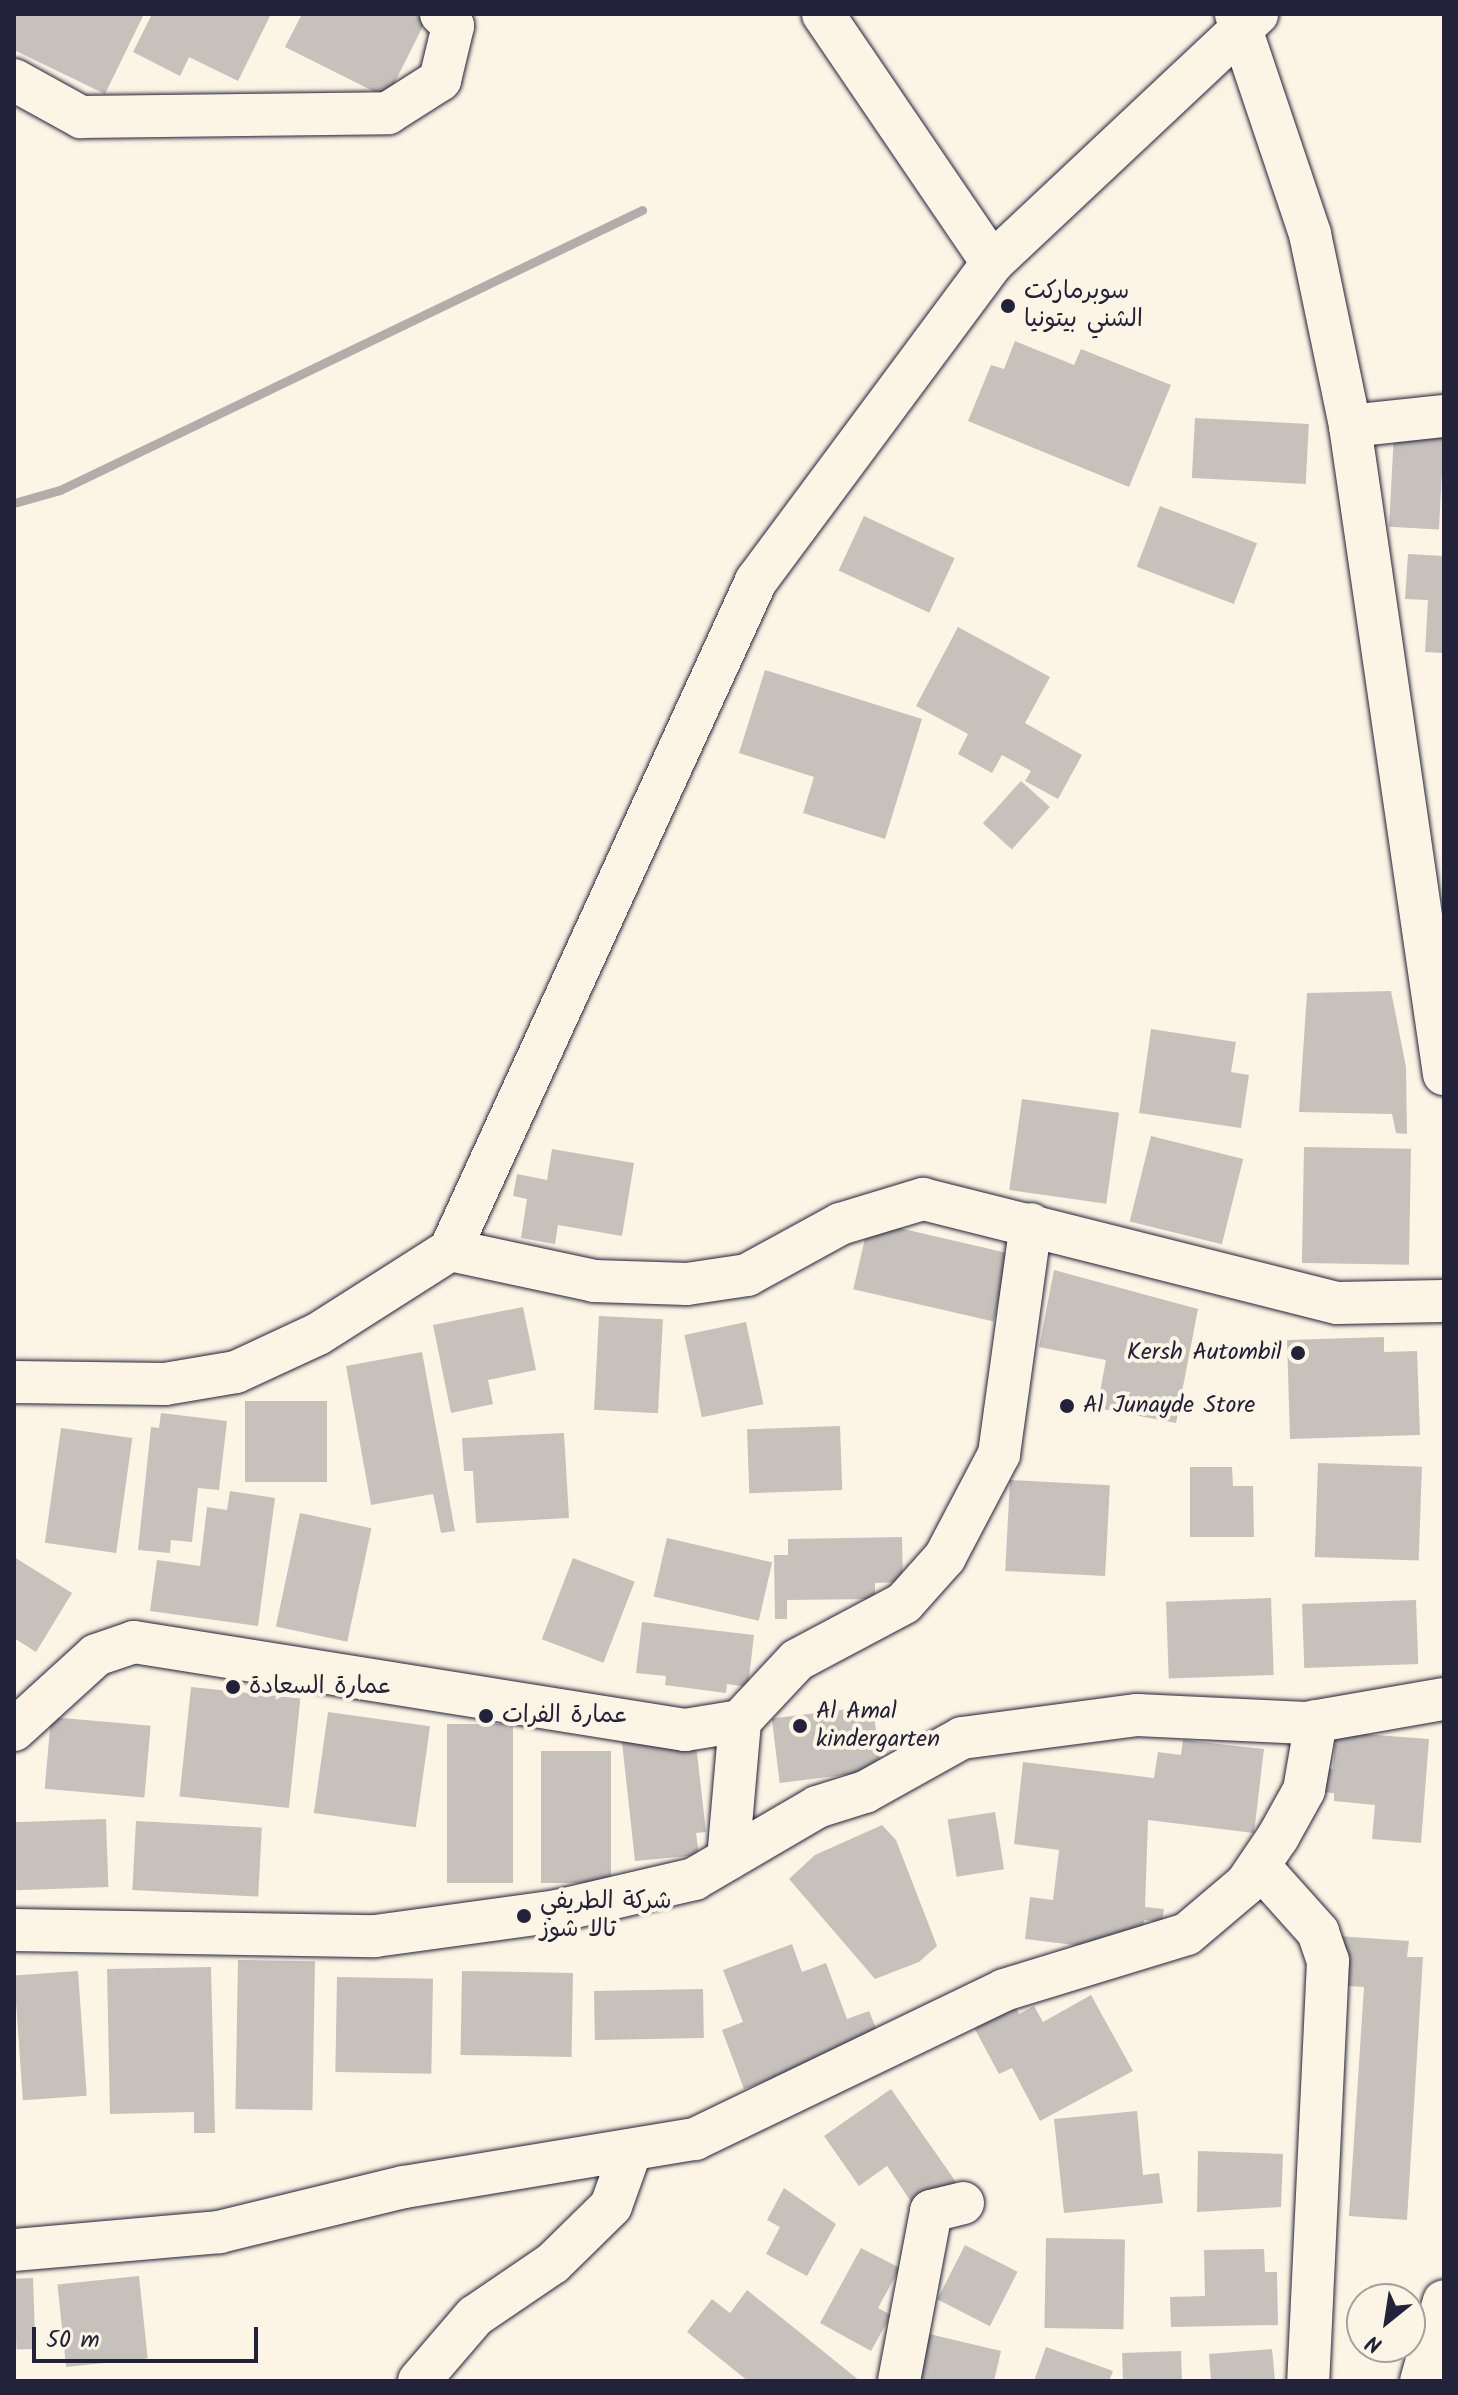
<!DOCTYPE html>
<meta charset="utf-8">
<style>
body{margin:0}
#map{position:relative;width:1458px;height:2395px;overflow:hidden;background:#fcf5e5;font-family:Kalam,"Playpen Sans Arabic",sans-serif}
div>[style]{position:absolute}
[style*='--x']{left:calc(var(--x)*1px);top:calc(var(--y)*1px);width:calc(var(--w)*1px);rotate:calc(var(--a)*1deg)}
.stream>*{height:9px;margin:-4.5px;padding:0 4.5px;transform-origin:4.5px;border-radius:4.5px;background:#b2adab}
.building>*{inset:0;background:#c6c1bb;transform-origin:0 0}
.roads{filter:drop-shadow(0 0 2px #22223b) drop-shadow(0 0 2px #22223b)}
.minor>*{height:42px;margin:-21px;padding:0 21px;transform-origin:21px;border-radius:21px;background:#fcf5e5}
.dots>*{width:22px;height:22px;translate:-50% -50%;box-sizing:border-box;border:4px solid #fcf5e5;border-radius:50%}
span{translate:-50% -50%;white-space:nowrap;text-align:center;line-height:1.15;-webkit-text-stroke:8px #fcf5e5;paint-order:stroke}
.poi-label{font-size:24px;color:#22223b}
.left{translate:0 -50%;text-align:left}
.right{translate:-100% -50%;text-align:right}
.frame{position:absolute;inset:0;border:16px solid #22223b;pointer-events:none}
.north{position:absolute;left:1346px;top:2283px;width:80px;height:80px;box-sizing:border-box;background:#fcf5e5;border:2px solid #a5a1a1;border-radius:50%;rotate:210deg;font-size:22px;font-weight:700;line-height:32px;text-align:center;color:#22223b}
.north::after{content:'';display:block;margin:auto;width:28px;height:36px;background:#22223b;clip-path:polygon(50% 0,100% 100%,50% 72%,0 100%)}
.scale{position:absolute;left:32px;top:2327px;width:226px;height:36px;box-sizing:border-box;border:4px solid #22223b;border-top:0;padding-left:10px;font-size:24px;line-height:28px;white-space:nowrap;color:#22223b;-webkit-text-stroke:6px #fcf5e5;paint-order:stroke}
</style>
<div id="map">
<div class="stream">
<i style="--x:14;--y:503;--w:48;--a:-15.8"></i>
<i style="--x:60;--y:490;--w:646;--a:-25.69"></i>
</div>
<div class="building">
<i style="clip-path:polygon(14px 14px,144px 14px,105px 94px,14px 50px)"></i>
<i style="clip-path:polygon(152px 14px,271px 14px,238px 81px,189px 57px,180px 76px,133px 52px)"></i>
<i style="clip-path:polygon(302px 14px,414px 14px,426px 20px,387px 98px,285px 47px)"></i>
<i style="clip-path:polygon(1015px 341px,1074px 365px,1081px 349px,1171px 385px,1129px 487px,968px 421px,991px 365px,1004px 369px)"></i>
<i style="left:1195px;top:418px;width:114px;height:60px;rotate:3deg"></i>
<i style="left:1394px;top:432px;width:50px;height:95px;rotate:3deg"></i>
<i style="left:1160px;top:506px;width:104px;height:65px;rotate:21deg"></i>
<i style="left:864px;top:516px;width:100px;height:60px;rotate:25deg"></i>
<i style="clip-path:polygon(1408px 554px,1444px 556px,1444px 653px,1425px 652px,1428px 600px,1405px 599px)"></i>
<i style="clip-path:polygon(958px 627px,1050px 677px,1025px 723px,1082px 755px,1058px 799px,1025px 781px,1031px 771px,1002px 755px,992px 773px,958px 754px,968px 734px,916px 706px)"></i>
<i style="clip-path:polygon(765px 670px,922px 719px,885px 839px,803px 813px,814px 777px,739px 753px)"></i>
<i style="left:1021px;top:781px;width:39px;height:57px;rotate:42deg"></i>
<i style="clip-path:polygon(1391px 991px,1406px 1067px,1407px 1134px,1396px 1133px,1392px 1114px,1299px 1112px,1307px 993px)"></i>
<i style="clip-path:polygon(1151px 1029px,1236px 1042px,1231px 1072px,1249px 1075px,1241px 1128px,1139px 1113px)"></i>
<i style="left:1022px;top:1099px;width:98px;height:92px;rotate:8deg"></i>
<i style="left:1151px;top:1136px;width:95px;height:88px;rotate:14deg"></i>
<i style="left:1304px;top:1147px;width:107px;height:116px;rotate:1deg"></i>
<i style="clip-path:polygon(552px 1149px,634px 1163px,622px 1236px,558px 1225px,555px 1244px,521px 1238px,527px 1199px,513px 1196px,517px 1174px,547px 1180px)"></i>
<i style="left:869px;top:1221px;width:144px;height:70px;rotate:13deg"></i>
<i style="clip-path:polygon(1054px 1270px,1198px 1309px,1176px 1423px,1097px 1408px,1106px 1360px,1039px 1347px)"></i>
<i style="clip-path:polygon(523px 1307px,536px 1370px,488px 1380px,493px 1404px,451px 1413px,433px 1325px)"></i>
<i style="left:599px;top:1316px;width:64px;height:94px;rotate:3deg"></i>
<i style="left:746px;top:1322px;width:84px;height:63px;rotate:78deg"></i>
<i style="clip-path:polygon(1384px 1337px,1384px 1352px,1417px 1351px,1420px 1435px,1290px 1439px,1287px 1340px)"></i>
<i style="clip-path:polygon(422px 1352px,455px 1531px,441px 1533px,433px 1494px,371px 1505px,346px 1366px)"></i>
<i style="left:245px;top:1401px;width:82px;height:81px"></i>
<i style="clip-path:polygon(161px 1413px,227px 1421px,219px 1490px,198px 1488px,192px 1542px,171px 1540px,170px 1553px,138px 1550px,151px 1427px,159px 1428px)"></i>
<i style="left:840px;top:1426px;width:64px;height:93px;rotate:88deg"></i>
<i style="left:61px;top:1428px;width:72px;height:116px;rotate:8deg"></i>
<i style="clip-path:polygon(564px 1433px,569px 1518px,476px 1523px,473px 1471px,464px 1471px,462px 1438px)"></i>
<i style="left:1318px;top:1463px;width:104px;height:94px;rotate:2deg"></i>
<i style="clip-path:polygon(1190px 1467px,1232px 1467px,1233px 1486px,1253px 1486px,1254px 1537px,1190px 1537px)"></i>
<i style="left:1010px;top:1480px;width:100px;height:91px;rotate:3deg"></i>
<i style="clip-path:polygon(230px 1491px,275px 1498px,258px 1626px,150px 1611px,157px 1560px,200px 1566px,207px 1507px,227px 1510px)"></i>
<i style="left:300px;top:1513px;width:73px;height:116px;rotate:12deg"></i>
<i style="clip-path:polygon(902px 1537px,903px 1582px,875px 1583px,875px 1599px,787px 1600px,787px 1619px,775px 1619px,774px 1555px,788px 1555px,788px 1539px)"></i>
<i style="left:667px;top:1538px;width:108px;height:60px;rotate:13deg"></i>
<i style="clip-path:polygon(14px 1557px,72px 1593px,36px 1652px,14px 1638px)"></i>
<i style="left:573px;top:1558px;width:66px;height:87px;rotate:21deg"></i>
<i style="left:1271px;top:1598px;width:77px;height:105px;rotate:88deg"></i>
<i style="left:1416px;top:1600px;width:64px;height:114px;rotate:88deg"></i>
<i style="clip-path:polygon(642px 1622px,754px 1635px,748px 1687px,727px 1684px,726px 1693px,665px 1685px,666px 1676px,636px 1673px)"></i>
<i style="left:191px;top:1687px;width:110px;height:110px;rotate:6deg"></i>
<i style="left:873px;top:1706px;width:65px;height:102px;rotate:83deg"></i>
<i style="left:328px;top:1712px;width:103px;height:102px;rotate:8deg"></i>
<i style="left:51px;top:1717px;width:100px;height:72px;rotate:5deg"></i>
<i style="left:447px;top:1724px;width:66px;height:159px"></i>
<i style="clip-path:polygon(1336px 1732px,1429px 1739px,1421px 1843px,1372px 1839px,1375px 1805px,1334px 1801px,1334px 1793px,1318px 1792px,1319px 1768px,1333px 1769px)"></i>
<i style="clip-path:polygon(695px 1735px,706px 1832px,696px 1833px,699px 1855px,635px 1861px,622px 1742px)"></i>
<i style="clip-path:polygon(1183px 1740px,1264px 1749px,1254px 1833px,1148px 1820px,1145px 1907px,1164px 1909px,1162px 1922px,1144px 1920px,1140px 1953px,1025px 1939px,1030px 1897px,1053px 1900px,1059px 1850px,1014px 1844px,1023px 1762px,1154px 1778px,1158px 1752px,1181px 1755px)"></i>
<i style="left:541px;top:1751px;width:70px;height:132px"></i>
<i style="left:995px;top:1812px;width:58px;height:48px;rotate:81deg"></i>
<i style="left:106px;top:1819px;width:68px;height:92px;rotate:88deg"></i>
<i style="left:136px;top:1821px;width:126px;height:69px;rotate:3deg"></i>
<i style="clip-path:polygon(882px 1825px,896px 1840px,937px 1946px,919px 1962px,875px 1979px,789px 1879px,815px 1855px)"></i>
<i style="clip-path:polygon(1338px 1936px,1409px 1941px,1407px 1957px,1423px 1957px,1407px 2220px,1349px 2216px,1364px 1987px,1335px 1985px)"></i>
<i style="clip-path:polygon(792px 1944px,802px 1972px,826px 1963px,847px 2019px,869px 2011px,880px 2038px,744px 2089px,722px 2030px,743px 2022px,723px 1970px)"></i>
<i style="left:238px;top:1960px;width:77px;height:149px;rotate:1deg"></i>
<i style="clip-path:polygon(211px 1967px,215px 2133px,194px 2133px,194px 2112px,110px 2114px,107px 1969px)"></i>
<i style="left:78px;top:1971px;width:125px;height:64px;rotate:86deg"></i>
<i style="left:462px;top:1971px;width:111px;height:84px;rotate:1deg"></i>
<i style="left:337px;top:1977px;width:96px;height:95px;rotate:1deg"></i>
<i style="left:703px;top:1989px;width:49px;height:109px;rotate:89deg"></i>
<i style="clip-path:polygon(1091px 1995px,1133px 2071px,1040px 2121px,1012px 2068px,999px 2074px,971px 2022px,1012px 2000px,1019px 2014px,1034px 2006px,1043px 2022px)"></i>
<i style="clip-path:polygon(891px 2089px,956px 2182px,916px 2209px,887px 2166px,859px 2186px,824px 2136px)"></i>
<i style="clip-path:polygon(1137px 2111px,1143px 2175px,1159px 2173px,1163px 2203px,1064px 2213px,1054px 2119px)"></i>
<i style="clip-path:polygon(1198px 2151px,1283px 2154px,1281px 2207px,1197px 2212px)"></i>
<i style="clip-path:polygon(784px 2188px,836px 2224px,807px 2276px,766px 2254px,780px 2227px,767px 2220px)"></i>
<i style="left:1046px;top:2238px;width:79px;height:90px;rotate:1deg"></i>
<i style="left:965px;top:2245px;width:59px;height:61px;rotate:27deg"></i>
<i style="clip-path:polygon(861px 2248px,900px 2268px,878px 2308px,891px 2315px,871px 2351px,820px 2323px)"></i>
<i style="clip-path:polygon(1264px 2249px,1265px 2272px,1277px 2272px,1278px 2325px,1171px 2327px,1170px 2297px,1205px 2296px,1204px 2250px)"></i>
<i style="left:139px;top:2276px;width:83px;height:82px;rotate:84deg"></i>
<i style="left:33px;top:2278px;width:71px;height:19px;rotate:88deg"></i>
<i style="clip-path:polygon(747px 2290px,860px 2381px,748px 2381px,687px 2332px,712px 2299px,730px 2313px)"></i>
<i style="clip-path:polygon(925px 2333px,1001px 2351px,994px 2381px,914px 2381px)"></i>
<i style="clip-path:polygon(1046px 2347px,1113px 2371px,1109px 2381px,1034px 2381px)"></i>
<i style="clip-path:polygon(1272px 2349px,1275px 2381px,1211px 2381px,1209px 2354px)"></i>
<i style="left:1181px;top:2351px;width:30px;height:59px;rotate:88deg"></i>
</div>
<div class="roads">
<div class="minor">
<i style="--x:823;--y:14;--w:301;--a:55.8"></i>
<i style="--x:1236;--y:14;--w:232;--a:71.4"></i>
<i style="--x:1310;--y:234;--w:196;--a:78.2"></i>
<i style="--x:1350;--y:426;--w:655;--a:81.75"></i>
<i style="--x:14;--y:80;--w:77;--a:28.9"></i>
<i style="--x:81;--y:117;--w:307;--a:-0.7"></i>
<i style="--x:388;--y:113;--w:62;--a:-32.4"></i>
<i style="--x:440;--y:80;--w:56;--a:-76.5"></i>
<i style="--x:453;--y:26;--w:17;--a:-135"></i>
<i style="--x:1350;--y:426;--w:95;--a:-6.1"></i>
<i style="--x:450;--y:1250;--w:736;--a:-65.42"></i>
<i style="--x:756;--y:581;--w:396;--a:-53.4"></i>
<i style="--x:992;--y:263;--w:364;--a:-43.2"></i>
<i style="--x:14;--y:1382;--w:151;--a:0.8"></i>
<i style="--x:165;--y:1384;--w:72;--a:-9.6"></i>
<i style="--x:236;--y:1372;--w:90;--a:-24.9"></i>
<i style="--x:318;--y:1334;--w:156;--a:-32.5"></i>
<i style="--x:450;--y:1250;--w:147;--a:12.1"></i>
<i style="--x:594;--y:1281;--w:93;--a:1.8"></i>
<i style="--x:687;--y:1284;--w:61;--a:-8.5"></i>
<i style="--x:747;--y:1275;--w:106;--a:-28.7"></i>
<i style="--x:840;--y:1224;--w:87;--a:-16.8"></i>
<i style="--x:923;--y:1199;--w:427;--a:14.1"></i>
<i style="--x:1337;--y:1303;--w:107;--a:-1.1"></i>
<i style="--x:14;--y:1730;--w:111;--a:-42.4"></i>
<i style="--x:96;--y:1655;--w:40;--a:-18.9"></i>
<i style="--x:134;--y:1642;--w:558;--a:9.07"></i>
<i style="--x:685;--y:1730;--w:56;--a:-9.3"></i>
<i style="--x:740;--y:1721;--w:83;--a:-46.9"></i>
<i style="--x:797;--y:1660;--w:121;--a:-28"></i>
<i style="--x:904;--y:1603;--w:62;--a:-48.3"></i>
<i style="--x:945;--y:1557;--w:116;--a:-62.3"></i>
<i style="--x:999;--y:1454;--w:232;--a:-82.1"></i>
<i style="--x:728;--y:1859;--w:139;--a:-85"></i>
<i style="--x:1259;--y:1866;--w:89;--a:48.2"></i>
<i style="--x:1318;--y:1932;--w:31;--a:71"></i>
<i style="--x:1328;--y:1961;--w:420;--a:92.7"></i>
<i style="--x:14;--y:1930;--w:361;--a:1"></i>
<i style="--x:375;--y:1936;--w:184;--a:-7.8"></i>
<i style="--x:557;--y:1911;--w:141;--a:-13.1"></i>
<i style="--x:694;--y:1879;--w:143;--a:-30.3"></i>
<i style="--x:817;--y:1807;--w:50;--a:-17.4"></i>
<i style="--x:865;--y:1792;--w:111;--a:-29.1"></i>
<i style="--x:962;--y:1738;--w:177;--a:-7.5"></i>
<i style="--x:1137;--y:1715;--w:169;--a:2.7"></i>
<i style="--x:1306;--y:1723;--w:140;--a:-9.9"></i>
<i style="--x:14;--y:2250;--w:206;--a:-5"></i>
<i style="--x:219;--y:2232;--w:190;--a:-13.7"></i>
<i style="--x:404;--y:2187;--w:295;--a:-9.4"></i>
<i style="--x:695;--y:2139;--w:343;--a:-25.7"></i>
<i style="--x:1004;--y:1990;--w:191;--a:-17"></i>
<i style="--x:1187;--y:1934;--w:77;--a:-40.3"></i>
<i style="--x:1246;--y:1884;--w:57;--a:-55.8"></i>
<i style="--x:1278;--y:1837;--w:54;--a:-61"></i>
<i style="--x:1304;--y:1790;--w:70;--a:-80.1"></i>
<i style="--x:419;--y:2381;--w:86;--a:-49.3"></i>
<i style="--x:475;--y:2316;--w:94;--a:-34.2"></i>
<i style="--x:553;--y:2263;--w:81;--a:-44.5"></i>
<i style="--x:611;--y:2206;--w:56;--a:-70.3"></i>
<i style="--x:899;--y:2381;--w:173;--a:-79.3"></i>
<i style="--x:931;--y:2211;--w:33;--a:-14"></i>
<i style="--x:1421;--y:2381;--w:83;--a:-74"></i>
</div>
</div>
<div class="dots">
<i style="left:1008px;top:306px;background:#22223b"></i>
<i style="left:1298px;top:1353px;background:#22223b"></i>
<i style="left:1067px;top:1406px;background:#22223b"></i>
<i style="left:233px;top:1687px;background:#22223b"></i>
<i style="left:486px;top:1716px;background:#22223b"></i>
<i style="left:800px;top:1726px;background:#22223b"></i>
<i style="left:524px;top:1916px;background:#22223b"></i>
</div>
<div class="poi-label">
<span class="left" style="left:1024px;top:306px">سوبرماركت<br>الشني بيتونيا</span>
<span class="right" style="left:1282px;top:1353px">Kersh Autombil</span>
<span class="left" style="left:1083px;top:1406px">Al Junayde Store</span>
<span class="left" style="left:249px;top:1687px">عمارة السعادة</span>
<span class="left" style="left:816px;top:1726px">Al Amal<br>kindergarten</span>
<span class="left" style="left:502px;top:1716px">عمارة الفرات</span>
<span class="left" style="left:540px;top:1916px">شركة الطريفي<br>تالا شوز</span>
</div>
<div class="frame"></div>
<div class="north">N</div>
<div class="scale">50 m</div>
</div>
